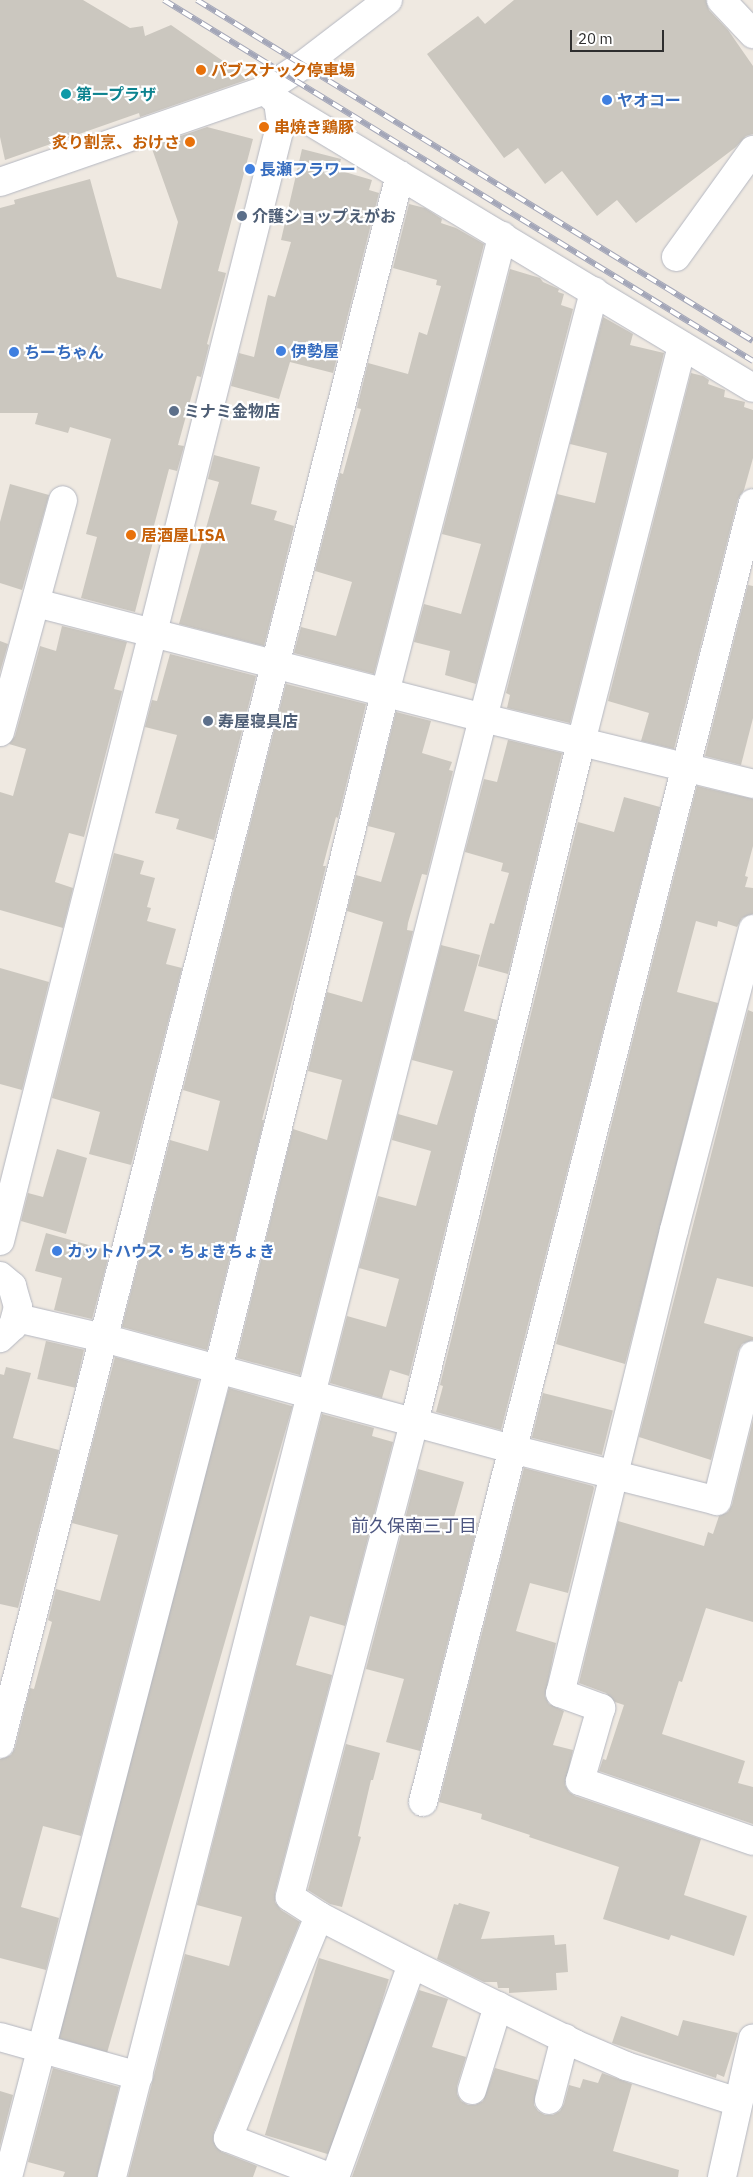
<!DOCTYPE html>
<meta charset="utf-8">
<style>
body{margin:0}
#map{position:relative;width:753px;height:2177px;overflow:hidden;background:#efe9e1;font-family:"IBM Plex Sans","Noto Sans JP",sans-serif}
div>[style]{position:absolute}
[style*='--x']{left:calc(var(--x)*1px);top:calc(var(--y)*1px);width:calc(var(--w)*1px);rotate:calc(var(--a)*1deg)}
.building>*{inset:0;background:#cbc7bf;transform-origin:0 0}
.roads{filter:drop-shadow(0 0 1px #b4b7c1) drop-shadow(0 0 1px #b4b7c1)}
.minor>*{height:28px;margin:-14px;padding:0 14px;transform-origin:14px;border-radius:14px;background:#fff}
.rail>*{height:5.5px;margin-top:-2.75px;transform-origin:0;background:repeating-linear-gradient(90deg,#fff 0 11px,#a3a6b8 0 22px);box-sizing:border-box;border-block:1px solid #a3a6b8}
.dots>*{width:14px;height:14px;translate:-50% -50%;box-sizing:border-box;border:2px solid #fff;border-radius:50%}
span{translate:-50% -50%;white-space:nowrap;text-align:center;line-height:1.15;-webkit-text-stroke:4.5px #fff;paint-order:stroke}
.food-label{font-size:16px;color:#c56008;font-weight:700}
.left{translate:0 -50%;text-align:left}
.right{translate:-100% -50%;text-align:right}
.culture-label{font-size:16px;color:#0d838f;font-weight:700}
.shop-label{font-size:16px;color:#366cbe;font-weight:700}
.service-label{font-size:16px;color:#4e5e75;font-weight:700}
.neighbourhood-label{font-size:18px;color:#4d5680}
.scale{position:absolute;left:570px;top:30px;width:94px;height:22px;box-sizing:border-box;border:2px solid #2e2e2e;border-top:0;padding-left:6px;font-size:15px;line-height:18px;white-space:nowrap;color:#2e2e2e;-webkit-text-stroke:4px #fff;paint-order:stroke}
</style>
<div id="map">
<div class="building">
<i style="clip-path:polygon(0 0,83px 0,130px 28px,143px 26px,145px 36px,171px 25px,249px 79px,140px 117px,139px 113px,5px 160px,0 137px)"></i>
<i style="clip-path:polygon(514px 0,706px 0,709px 10px,728px 30px,753px 66px,753px 134px,746px 136px,736px 147px,636px 223px,617px 200px,597px 216px,562px 171px,545px 184px,518px 148px,504px 158px,427px 54px,478px 16px,485px 24px)"></i>
<i style="clip-path:polygon(207px 127px,253px 139px,218px 271px,226px 273px,207px 344px,209px 345px,201px 377px,197px 376px,178px 445px,184px 446px,177px 471px,169px 469px,152px 533px,155px 534px,135px 612px,81px 598px,97px 537px,86px 534px,111px 439px,70px 427px,68px 433px,35px 424px,38px 413px,0 413px,0 208px,15px 204px,14px 200px,90px 179px,117px 277px,161px 289px,178px 222px,151px 146px)"></i>
<i style="clip-path:polygon(302px 149px,341px 159px,338px 170px,372px 180px,369px 190px,379px 193px,333px 373px,290px 362px,279px 399px,231px 386px,239px 353px,254px 357px,268px 295px,275px 297px,291px 242px,281px 240px)"></i>
<i style="clip-path:polygon(409px 204px,425px 208px,442px 219px,441px 223px,456px 228px,484px 244px,374px 674px,294px 653px,301px 627px,336px 636px,352px 582px,315px 571px,340px 473px,343px 474px,361px 409px,357px 408px,368px 363px,408px 374px,419px 332px,427px 335px,441px 286px,436px 285px,437px 280px,393px 268px)"></i>
<i style="clip-path:polygon(510px 269px,540px 278px,543px 282px,559px 289px,558px 292px,564px 294px,561px 305px,573px 309px,476px 684px,445px 675px,450px 651px,414px 642px,424px 604px,461px 614px,481px 544px,442px 534px)"></i>
<i style="clip-path:polygon(603px 317px,633px 334px,630px 345px,664px 353px,570px 723px,507px 708px,510px 695px,506px 693px,557px 494px,595px 503px,607px 453px,570px 444px)"></i>
<i style="clip-path:polygon(691px 373px,703px 376px,709px 380px,708px 384px,725px 390px,724px 397px,745px 402px,744px 407px,753px 410px,753px 458px,744px 490px,738px 499px,674px 749px,641px 741px,649px 713px,608px 701px)"></i>
<i style="clip-path:polygon(214px 455px,260px 467px,251px 504px,277px 511px,274px 520px,294px 526px,264px 646px,179px 624px,219px 482px,208px 479px)"></i>
<i style="clip-path:polygon(10px 484px,49px 495px,22px 590px,0 583px,0 522px)"></i>
<i style="clip-path:polygon(748px 585px,753px 586px,753px 718px,741px 765px,705px 756px)"></i>
<i style="clip-path:polygon(62px 626px,127px 642px,114px 689px,122px 691px,84px 837px,69px 833px,55px 882px,73px 888px,63px 928px,0 910px,0 792px,13px 796px,26px 749px,9px 744px,15px 736px,40px 646px,56px 651px)"></i>
<i style="clip-path:polygon(0 641px,8px 644px,0 672px)"></i>
<i style="clip-path:polygon(170px 654px,256px 676px,214px 840px,176px 829px,179px 819px,155px 813px,177px 735px,145px 727px,152px 700px,157px 701px)"></i>
<i style="clip-path:polygon(286px 684px,366px 704px,338px 818px,336px 817px,323px 866px,326px 866px,262px 1120px,264px 1120px,207px 1350px,122px 1327px,170px 1140px,208px 1151px,220px 1101px,183px 1090px)"></i>
<i style="clip-path:polygon(396px 712px,431px 721px,422px 753px,452px 762px,449px 770px,453px 771px,427px 875px,422px 874px,408px 923px,407px 930px,413px 931px,300px 1375px,237px 1358px,293px 1129px,327px 1140px,342px 1080px,308px 1071px,327px 992px,362px 1002px,383px 922px,347px 911px,356px 875px,381px 882px,395px 833px,368px 826px)"></i>
<i style="clip-path:polygon(508px 740px,562px 753px,508px 974px,478px 966px,490px 923px,494px 924px,509px 873px,501px 871px,503px 863px,465px 852px,484px 779px,497px 782px)"></i>
<i style="clip-path:polygon(697px 786px,753px 799px,753px 846px,745px 876px,748px 877px,745px 887px,753px 888px,753px 914px,742px 918px,737px 927px,718px 921px,717px 927px,696px 921px,677px 992px,718px 1003px,625px 1364px,556px 1344px)"></i>
<i style="clip-path:polygon(624px 797px,660px 807px,501px 1430px,436px 1412px,443px 1386px,440px 1385px,578px 822px,614px 832px)"></i>
<i style="clip-path:polygon(114px 853px,144px 861px,140px 874px,155px 878px,147px 907px,151px 908px,147px 921px,176px 929px,166px 964px,182px 968px,131px 1165px,89px 1154px,100px 1112px,52px 1098px)"></i>
<i style="clip-path:polygon(441px 945px,480px 955px,464px 1011px,497px 1020px,409px 1376px,390px 1370px,382px 1398px,330px 1383px,347px 1316px,386px 1327px,399px 1279px,359px 1268px,378px 1196px,416px 1206px,431px 1151px,392px 1140px,398px 1114px,437px 1125px,453px 1071px,412px 1060px)"></i>
<i style="clip-path:polygon(0 968px,49px 982px,22px 1090px,0 1084px)"></i>
<i style="clip-path:polygon(748px 1010px,753px 1012px,753px 1287px,717px 1278px,704px 1323px,753px 1337px,753px 1340px,742px 1344px,738px 1351px,711px 1460px,639px 1437px)"></i>
<i style="clip-path:polygon(57px 1149px,87px 1158px,66px 1234px,21px 1221px,28px 1193px,43px 1197px)"></i>
<i style="clip-path:polygon(46px 1233px,110px 1251px,92px 1319px,54px 1310px,62px 1278px,35px 1271px)"></i>
<i style="left:46px;top:1341px;width:39px;height:39px;rotate:13deg"></i>
<i style="clip-path:polygon(115px 1357px,199px 1380px,81px 1836px,43px 1826px,21px 1907px,59px 1918px,46px 1970px,0 1958px,0 1759px,11px 1755px,15px 1748px,30px 1688px,34px 1689px,52px 1622px,48px 1620px,56px 1589px,100px 1601px,118px 1535px,72px 1523px)"></i>
<i style="clip-path:polygon(6px 1367px,31px 1373px,13px 1438px,59px 1450px,18px 1608px,0 1604px,0 1374px,4px 1375px)"></i>
<i style="left:229px;top:1388px;width:66px;height:672px;rotate:16deg"></i>
<i style="left:543px;top:1393px;width:72px;height:46px;rotate:14deg"></i>
<i style="clip-path:polygon(322px 1414px,374px 1428px,372px 1436px,393px 1442px,345px 1626px,310px 1616px,296px 1665px,332px 1675px,275px 1893px,275px 1902px,281px 1910px,300px 1922px,214px 2132px,213px 2140px,216px 2147px,222px 2152px,257px 2166px,253px 2177px,128px 2177px,185px 1954px,229px 1966px,242px 1917px,197px 1905px)"></i>
<i style="clip-path:polygon(753px 1420px,753px 1622px,706px 1608px,682px 1682px,679px 1681px,662px 1734px,745px 1761px,738px 1783px,753px 1787px,753px 1824px,599px 1771px,603px 1759px,606px 1760px,624px 1705px,615px 1702px,606px 1693px,579px 1683px,618px 1521px,704px 1546px,708px 1532px,713px 1534px,719px 1516px,728px 1512px,732px 1505px)"></i>
<i style="clip-path:polygon(524px 1468px,593px 1486px,594px 1488px,568px 1593px,530px 1583px,516px 1631px,556px 1643px,545px 1696px,549px 1704px,564px 1711px,553px 1745px,573px 1750px,565px 1785px,569px 1792px,575px 1796px,701px 1839px,684px 1895px,747px 1916px,734px 1956px,671px 1935px,669px 1940px,603px 1919px,619px 1867px,529px 1837px,530px 1835px,481px 1819px,482px 1814px,439px 1802px)"></i>
<i style="clip-path:polygon(418px 1469px,464px 1482px,454px 1517px,478px 1523px,420px 1751px,386px 1742px,404px 1679px,366px 1669px)"></i>
<i style="clip-path:polygon(346px 1744px,380px 1753px,373px 1780px,371px 1780px,358px 1836px,361px 1837px,342px 1907px,330px 1904px,308px 1890px)"></i>
<i style="clip-path:polygon(459px 1903px,490px 1912px,481px 1939px,554px 1935px,555px 1945px,566px 1944px,568px 1972px,556px 1973px,557px 1990px,509px 1993px,509px 1988px,498px 1988px,497px 1982px,484px 1982px,437px 1959px,454px 1904px,458px 1905px)"></i>
<i style="left:319px;top:1958px;width:73px;height:185px;rotate:17deg"></i>
<i style="clip-path:polygon(419px 1990px,448px 1999px,432px 2047px,466px 2057px,457px 2086px,457px 2094px,461px 2101px,468px 2105px,475px 2105px,483px 2101px,495px 2068px,538px 2080px,534px 2105px,538px 2111px,545px 2115px,553px 2115px,560px 2111px,564px 2104px,569px 2085px,580px 2088px,583px 2079px,598px 2083px,602px 2073px,632px 2084px,613px 2151px,679px 2170px,678px 2177px,352px 2177px)"></i>
<i style="clip-path:polygon(621px 2016px,678px 2036px,683px 2020px,738px 2033px,724px 2077px,717px 2074px,716px 2078px,612px 2043px)"></i>
<i style="clip-path:polygon(53px 2068px,119px 2087px,97px 2177px,63px 2177px,65px 2172px,28px 2162px)"></i>
<i style="clip-path:polygon(0 2091px,13px 2095px,0 2146px)"></i>
</div>
<div class="roads">
<div class="minor">
<i style="--x:721;--y:0;--w:47;--a:46.7"></i>
<i style="--x:268;--y:93;--w:13;--a:42"></i>
<i style="--x:278;--y:102;--w:554;--a:31.05"></i>
<i style="--x:0;--y:182;--w:281;--a:-19.1"></i>
<i style="--x:265;--y:90;--w:45;--a:-33.3"></i>
<i style="--x:303;--y:65;--w:107;--a:-37.4"></i>
<i style="--x:676;--y:257;--w:132;--a:-54.3"></i>
<i style="--x:682;--y:346;--w:409;--a:104.3"></i>
<i style="--x:581;--y:742;--w:701;--a:103.78"></i>
<i style="--x:414;--y:1423;--w:490;--a:104.7"></i>
<i style="--x:290;--y:1897;--w:35;--a:33"></i>
<i style="--x:319;--y:1916;--w:105;--a:27.3"></i>
<i style="--x:412;--y:1964;--w:182;--a:26.1"></i>
<i style="--x:575;--y:2044;--w:56;--a:23.3"></i>
<i style="--x:626;--y:2066;--w:118;--a:17.8"></i>
<i style="--x:36;--y:603;--w:462;--a:14.4"></i>
<i style="--x:483;--y:718;--w:278;--a:13.7"></i>
<i style="--x:0;--y:732;--w:240;--a:-74.8"></i>
<i style="--x:753;--y:929;--w:311;--a:104.7"></i>
<i style="--x:674;--y:1230;--w:477;--a:103.8"></i>
<i style="--x:560;--y:1693;--w:44;--a:20.1"></i>
<i style="--x:601;--y:1708;--w:76;--a:106"></i>
<i style="--x:580;--y:1781;--w:183;--a:19.1"></i>
<i style="--x:0;--y:1241;--w:1153;--a:-75.89"></i>
<i style="--x:281;--y:123;--w:21;--a:-98"></i>
<i style="--x:0;--y:1276;--w:16;--a:40"></i>
<i style="--x:12;--y:1286;--w:22;--a:74"></i>
<i style="--x:18;--y:1307;--w:20;--a:105"></i>
<i style="--x:13;--y:1326;--w:18;--a:137"></i>
<i style="--x:17;--y:1318;--w:88;--a:13.1"></i>
<i style="--x:103;--y:1338;--w:424;--a:15.2"></i>
<i style="--x:512;--y:1449;--w:211;--a:14.2"></i>
<i style="--x:717;--y:1501;--w:150;--a:-76.1"></i>
<i style="--x:0;--y:1744;--w:1619;--a:-75.7"></i>
<i style="--x:423;--y:1802;--w:1340;--a:-75.75"></i>
<i style="--x:319;--y:1916;--w:240;--a:112.3"></i>
<i style="--x:228;--y:2138;--w:108;--a:21.1"></i>
<i style="--x:0;--y:2037;--w:144;--a:15.7"></i>
<i style="--x:472;--y:2090;--w:88;--a:-72.8"></i>
<i style="--x:549;--y:2100;--w:64;--a:-75.5"></i>
<i style="--x:8;--y:2177;--w:834;--a:-75.41"></i>
<i style="--x:218;--y:1370;--w:697;--a:-76.14"></i>
<i style="--x:385;--y:693;--w:472;--a:-75.6"></i>
<i style="--x:112;--y:2177;--w:1505;--a:-75.73"></i>
<i style="--x:483;--y:718;--w:441;--a:-75.4"></i>
<i style="--x:335;--y:2177;--w:226;--a:-70.1"></i>
<i style="--x:722;--y:2177;--w:142;--a:-77.4"></i>
</div>
</div>
<div class="rail">
<i style="--x:164;--y:0;--w:691;--a:31.5"></i>
<i style="--x:197;--y:0;--w:652;--a:31.52"></i>
</div>
<div class="dots">
<i style="left:201px;top:70px;background:#e8710a"></i>
<i style="left:66px;top:94px;background:#0f9aa8"></i>
<i style="left:607px;top:100px;background:#3f7fe0"></i>
<i style="left:264px;top:127px;background:#e8710a"></i>
<i style="left:190px;top:142px;background:#e8710a"></i>
<i style="left:250px;top:169px;background:#3f7fe0"></i>
<i style="left:242px;top:216px;background:#5c6f8a"></i>
<i style="left:281px;top:351px;background:#3f7fe0"></i>
<i style="left:14px;top:352px;background:#3f7fe0"></i>
<i style="left:174px;top:411px;background:#5c6f8a"></i>
<i style="left:131px;top:535px;background:#e8710a"></i>
<i style="left:208px;top:721px;background:#5c6f8a"></i>
<i style="left:57px;top:1251px;background:#3f7fe0"></i>
</div>
<div class="food-label">
<span class="left" style="left:211px;top:70px">パブスナック停車場</span>
<span class="left" style="left:274px;top:127px">串焼き鶏豚</span>
<span class="right" style="left:180px;top:142px">炙り割烹、おけさ</span>
<span class="left" style="left:141px;top:535px">居酒屋LISA</span>
</div>
<div class="culture-label">
<span class="left" style="left:76px;top:94px">第一プラザ</span>
</div>
<div class="shop-label">
<span class="left" style="left:617px;top:100px">ヤオコー</span>
<span class="left" style="left:260px;top:169px">長瀬フラワー</span>
<span class="left" style="left:291px;top:351px">伊勢屋</span>
<span class="left" style="left:24px;top:352px">ちーちゃん</span>
<span class="left" style="left:67px;top:1251px">カットハウス・ちょきちょき</span>
</div>
<div class="service-label">
<span class="left" style="left:252px;top:216px">介護ショップえがお</span>
<span class="left" style="left:184px;top:411px">ミナミ金物店</span>
<span class="left" style="left:218px;top:721px">寿屋寝具店</span>
</div>
<div class="neighbourhood-label">
<span style="left:414px;top:1526px">前久保南三丁目</span>
</div>
<div class="scale">20 m</div>
</div>
